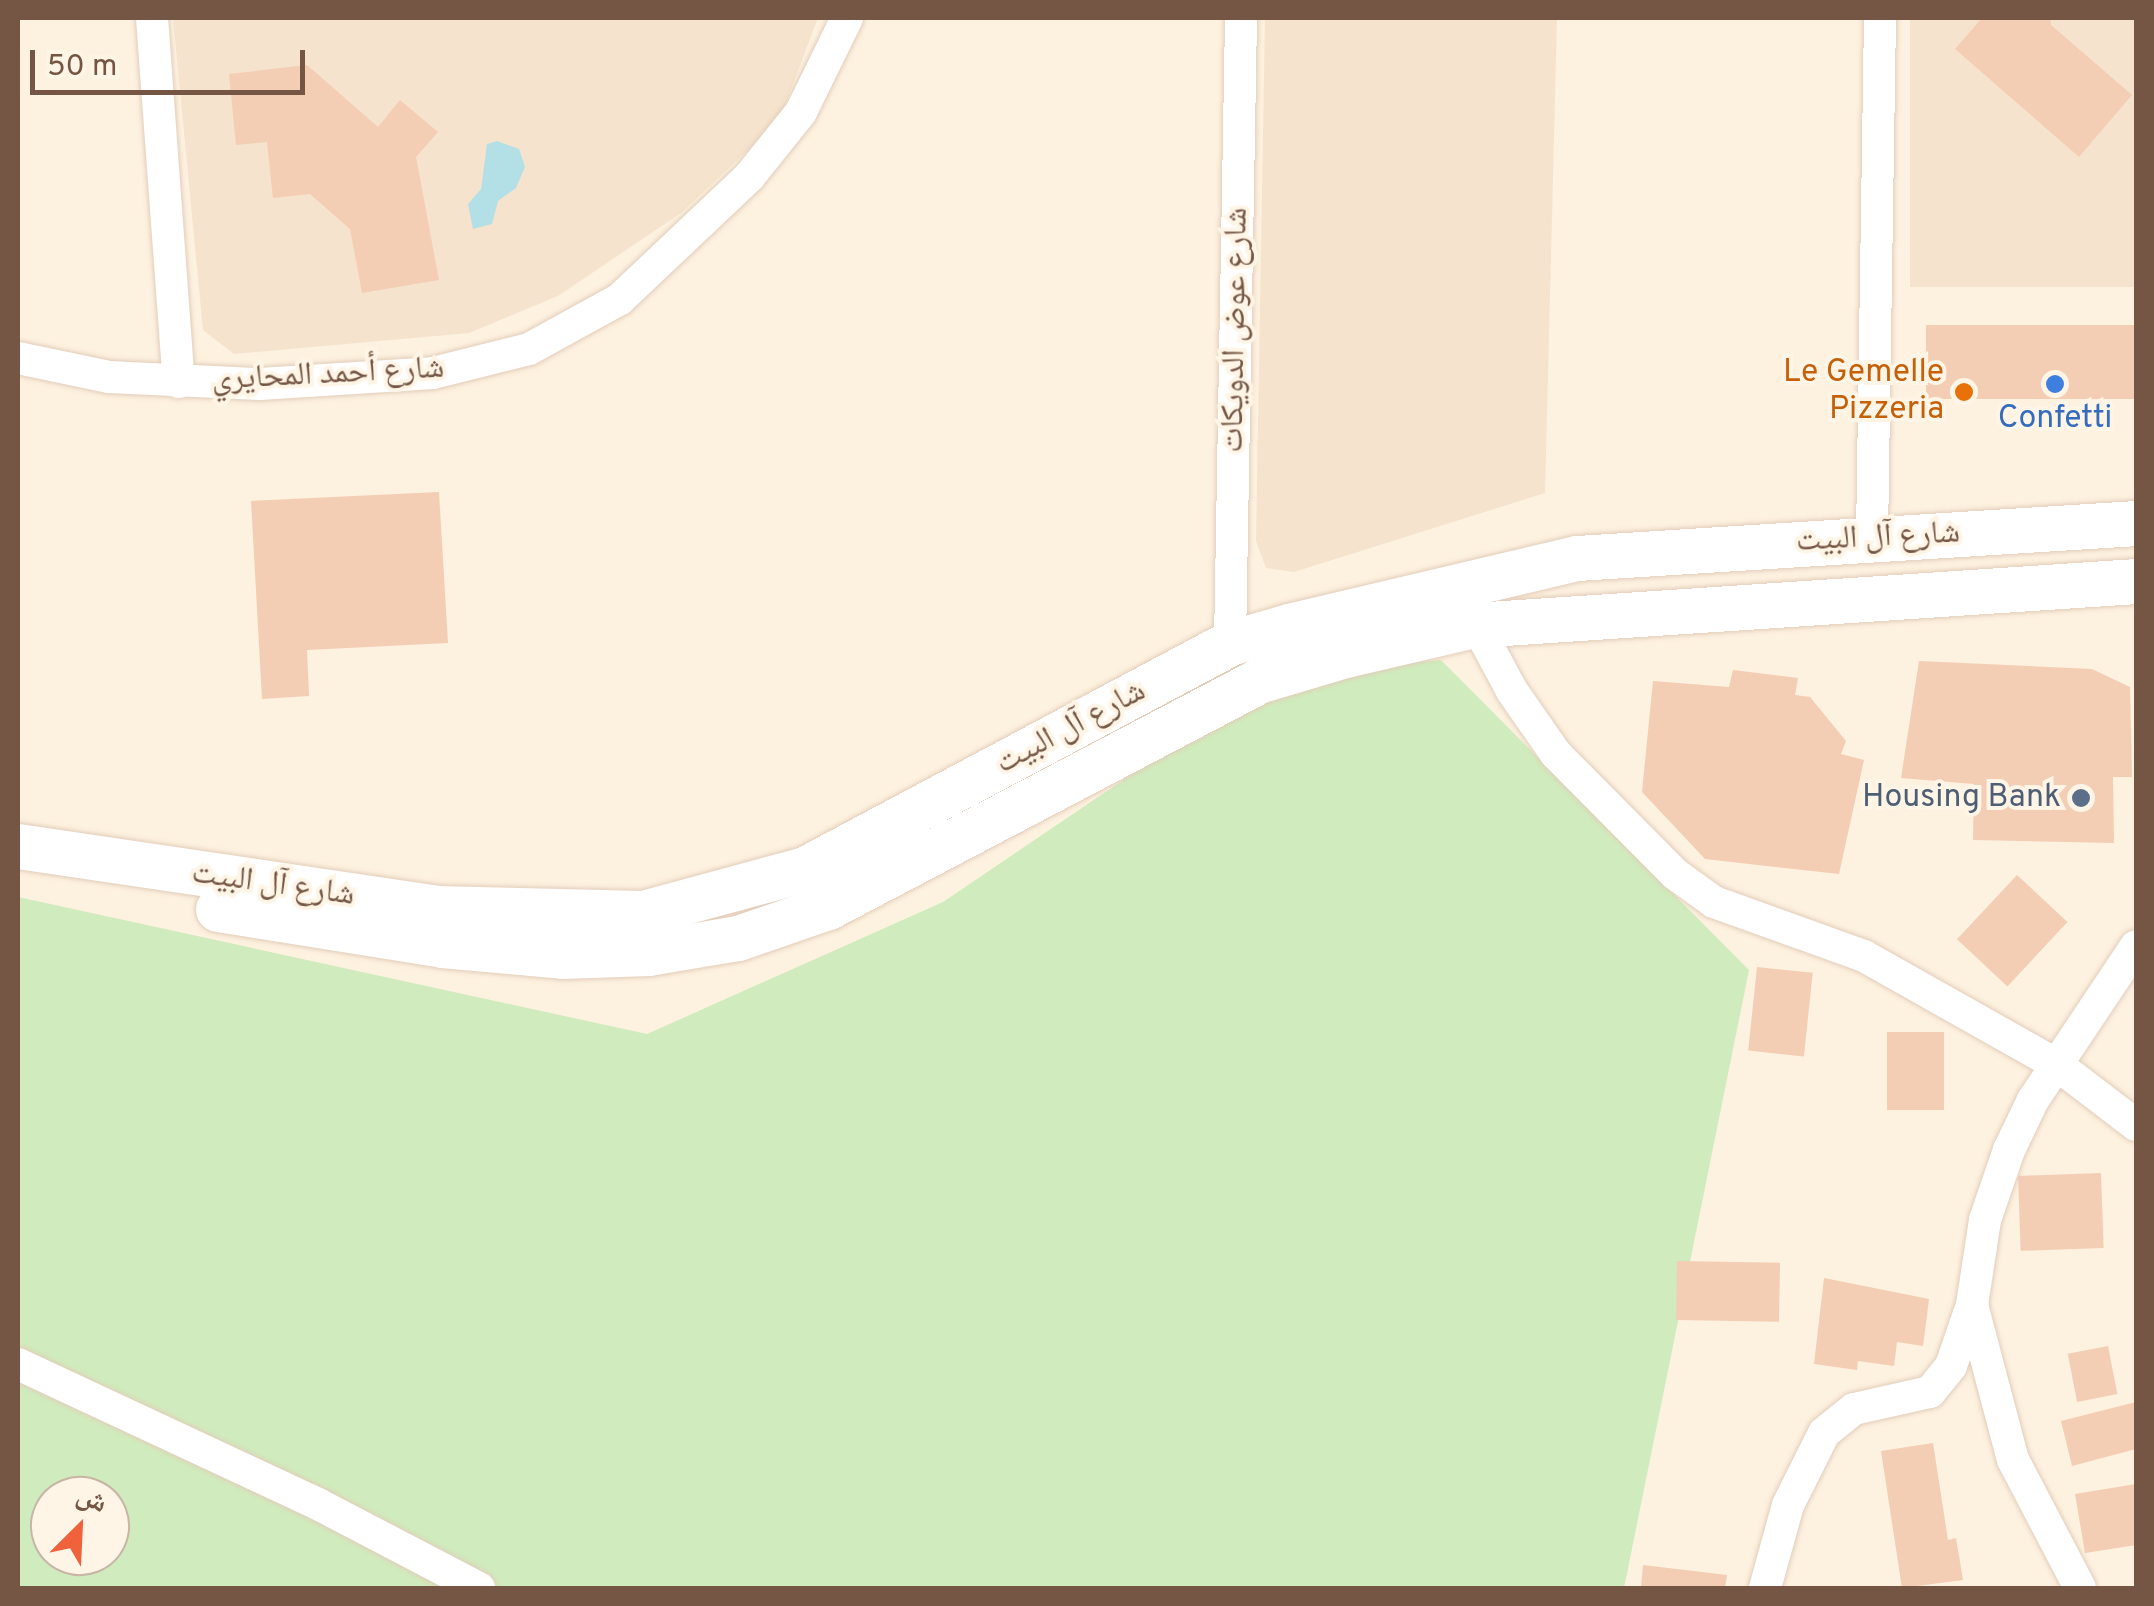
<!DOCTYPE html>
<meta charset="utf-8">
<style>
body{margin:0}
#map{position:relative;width:2154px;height:1606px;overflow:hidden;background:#fdf1df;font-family:Overpass,"Noto Naskh Arabic",sans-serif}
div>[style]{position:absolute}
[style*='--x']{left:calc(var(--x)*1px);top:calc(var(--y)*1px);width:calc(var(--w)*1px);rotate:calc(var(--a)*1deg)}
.residential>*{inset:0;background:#f5e3cd;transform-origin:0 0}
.green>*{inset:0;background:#d0ebbd}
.water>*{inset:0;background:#b3e0e7}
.building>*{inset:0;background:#f4cdb5;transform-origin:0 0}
.roads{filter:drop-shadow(0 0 2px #e2cdba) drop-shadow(0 0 2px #e2cdba)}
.street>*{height:32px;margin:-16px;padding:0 16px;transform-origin:16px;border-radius:16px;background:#fff}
.secondary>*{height:45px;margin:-22.5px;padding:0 22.5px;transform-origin:22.5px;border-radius:22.5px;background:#fff}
.dots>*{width:28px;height:28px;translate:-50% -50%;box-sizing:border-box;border:5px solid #fff5e6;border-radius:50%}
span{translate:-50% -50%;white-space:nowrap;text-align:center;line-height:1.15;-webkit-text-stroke:8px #fff5e6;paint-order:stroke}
.street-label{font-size:32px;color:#755645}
.food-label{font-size:32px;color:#c56008}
.right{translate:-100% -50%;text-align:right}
.shop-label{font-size:32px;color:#366cbe}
.service-label{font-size:32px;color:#4e5e75}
.frame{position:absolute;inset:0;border:20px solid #755645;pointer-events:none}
.north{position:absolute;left:30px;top:1476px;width:100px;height:100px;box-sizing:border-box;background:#fff5e6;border:2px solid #c8b5a6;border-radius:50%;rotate:24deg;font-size:28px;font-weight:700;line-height:40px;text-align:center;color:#755645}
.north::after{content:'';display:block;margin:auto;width:35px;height:45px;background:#ef623c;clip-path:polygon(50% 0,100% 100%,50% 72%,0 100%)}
.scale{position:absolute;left:30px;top:50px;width:275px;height:45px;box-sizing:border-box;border:5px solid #755645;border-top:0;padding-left:12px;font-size:30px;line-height:35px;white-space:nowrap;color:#755645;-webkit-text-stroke:8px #fff5e6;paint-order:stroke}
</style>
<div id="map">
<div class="residential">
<i style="clip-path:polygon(173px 18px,818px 18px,779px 121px,681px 213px,558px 296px,469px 333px,234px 354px,203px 330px)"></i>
<i style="clip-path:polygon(1265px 18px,1557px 18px,1545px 493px,1294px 572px,1266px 568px,1256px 541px)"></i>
<i style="left:1910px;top:18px;width:226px;height:269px"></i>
</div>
<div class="green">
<i style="clip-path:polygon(evenodd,1441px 660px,1749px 970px,1624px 1588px,18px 1588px,18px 897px,647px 1034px,943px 902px,1277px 676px,1441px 660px,50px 1496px,110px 1496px,110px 1556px,50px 1556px,50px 1496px)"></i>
</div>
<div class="water">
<i style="clip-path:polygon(497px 141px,519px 149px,525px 167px,516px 188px,498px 201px,492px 224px,473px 229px,468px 204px,481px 189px,487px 144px)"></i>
</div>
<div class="building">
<i style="clip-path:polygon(1982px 18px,2050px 18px,2051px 25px,2132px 95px,2079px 157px,1955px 49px)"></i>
<i style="clip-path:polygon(307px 65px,378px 127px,400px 100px,438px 132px,416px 157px,439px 280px,362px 293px,350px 229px,310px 194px,273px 198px,267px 142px,236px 145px,229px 74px)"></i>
<i style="left:2136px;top:325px;width:74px;height:210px;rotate:90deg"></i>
<i style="clip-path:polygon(439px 492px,448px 643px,307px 650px,309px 696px,262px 699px,251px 501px)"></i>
<i style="clip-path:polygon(1919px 661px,2092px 669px,2130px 687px,2132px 777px,2113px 777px,2114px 843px,1973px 840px,1974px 784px,1901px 778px)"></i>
<i style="clip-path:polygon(1733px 670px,1798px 678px,1795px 695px,1810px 697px,1846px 741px,1841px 754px,1864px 760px,1839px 874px,1705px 859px,1642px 792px,1653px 681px,1729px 687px)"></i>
<i style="left:2017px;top:875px;width:69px;height:88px;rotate:43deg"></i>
<i style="left:1757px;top:967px;width:56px;height:84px;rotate:6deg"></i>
<i style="left:1887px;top:1032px;width:57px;height:78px"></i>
<i style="left:2101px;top:1173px;width:75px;height:83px;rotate:88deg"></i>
<i style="left:1677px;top:1261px;width:103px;height:59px;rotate:1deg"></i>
<i style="clip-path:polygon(1824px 1278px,1929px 1299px,1923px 1346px,1897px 1342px,1894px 1366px,1858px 1361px,1857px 1370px,1814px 1364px)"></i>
<i style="left:2108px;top:1346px;width:49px;height:41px;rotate:79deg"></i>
<i style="clip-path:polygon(2136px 1402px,2136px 1449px,2072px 1466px,2061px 1421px)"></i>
<i style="clip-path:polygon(1933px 1443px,1948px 1540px,1956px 1538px,1963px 1580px,1902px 1588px,1881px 1451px)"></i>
<i style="clip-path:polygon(2136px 1484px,2136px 1545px,2085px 1553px,2075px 1494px)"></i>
<i style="clip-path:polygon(1643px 1565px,1727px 1575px,1725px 1588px,1641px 1588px)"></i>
</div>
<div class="roads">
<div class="street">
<i style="--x:152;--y:18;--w:365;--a:85.8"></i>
<i style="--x:18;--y:358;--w:93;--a:11.8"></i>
<i style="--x:109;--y:377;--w:151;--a:2.7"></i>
<i style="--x:260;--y:384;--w:173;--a:-3.6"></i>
<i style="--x:433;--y:373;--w:99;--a:-14"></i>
<i style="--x:529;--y:349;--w:104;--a:-28.8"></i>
<i style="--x:620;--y:299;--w:178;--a:-43.4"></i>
<i style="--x:749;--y:177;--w:83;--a:-51.3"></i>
<i style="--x:801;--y:112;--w:105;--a:-63.9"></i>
<i style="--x:1872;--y:537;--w:519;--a:-89.12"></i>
<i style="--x:1467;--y:607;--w:95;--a:61.8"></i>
<i style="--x:1512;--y:691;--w:77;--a:55.1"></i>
<i style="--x:1556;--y:754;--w:169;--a:45.2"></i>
<i style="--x:1675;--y:874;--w:48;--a:35.7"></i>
<i style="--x:1714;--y:902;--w:159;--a:19.8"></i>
<i style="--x:1864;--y:956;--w:220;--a:29.4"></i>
<i style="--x:2056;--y:1064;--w:101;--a:37.3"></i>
<i style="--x:1230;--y:643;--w:625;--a:-88.99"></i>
<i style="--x:18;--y:1364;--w:331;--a:25"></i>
<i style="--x:318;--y:1504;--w:182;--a:27.6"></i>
<i style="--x:1765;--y:1588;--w:86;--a:-74.5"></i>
<i style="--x:1788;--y:1505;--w:80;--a:-63.4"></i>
<i style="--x:1824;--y:1433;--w:38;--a:-39"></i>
<i style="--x:1854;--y:1409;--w:78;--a:-12.6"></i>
<i style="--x:1930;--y:1392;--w:33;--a:-51"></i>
<i style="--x:1951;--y:1366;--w:65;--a:-71"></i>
<i style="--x:2080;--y:1588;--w:144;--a:-117.6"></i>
<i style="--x:2013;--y:1460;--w:160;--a:-104.8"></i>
<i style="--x:1972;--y:1305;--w:86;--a:-81.3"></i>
<i style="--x:1985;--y:1220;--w:74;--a:-71.1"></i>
<i style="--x:2009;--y:1150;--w:55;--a:-64.4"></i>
<i style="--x:2033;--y:1100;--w:185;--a:-56.2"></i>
</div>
<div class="secondary">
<i style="--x:18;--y:846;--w:423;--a:8.4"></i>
<i style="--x:436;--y:908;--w:207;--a:1.4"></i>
<i style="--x:643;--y:913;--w:168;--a:-15.2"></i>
<i style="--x:805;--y:869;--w:481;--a:-28"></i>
<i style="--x:1230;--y:643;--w:61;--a:-16.1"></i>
<i style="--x:1289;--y:626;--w:296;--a:-13.3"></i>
<i style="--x:1577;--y:558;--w:560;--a:-3.58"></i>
<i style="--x:218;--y:909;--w:227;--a:9.1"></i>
<i style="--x:442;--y:945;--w:121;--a:5.2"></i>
<i style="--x:562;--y:956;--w:86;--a:-2"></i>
<i style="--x:648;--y:953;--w:91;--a:-9.5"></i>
<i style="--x:738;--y:938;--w:95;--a:-19"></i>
<i style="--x:828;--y:907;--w:486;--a:-27.7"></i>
<i style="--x:1258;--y:681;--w:91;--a:-16.6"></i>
<i style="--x:1345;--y:655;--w:132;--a:-13.1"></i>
<i style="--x:1474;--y:625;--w:663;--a:-3.8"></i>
</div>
</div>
<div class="dots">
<i style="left:2055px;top:384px;background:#3f7fe0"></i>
<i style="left:1964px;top:392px;background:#e8710a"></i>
<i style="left:2081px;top:798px;background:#5c6f8a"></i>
</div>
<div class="street-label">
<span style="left:1236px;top:330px;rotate:-89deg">شارع عوض الدويكات</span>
<span style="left:328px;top:375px;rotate:-3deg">شارع أحمد المحايري</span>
<span style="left:1878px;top:538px;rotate:-3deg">شارع آل البيت</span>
<span style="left:1071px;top:728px;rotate:-28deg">شارع آل البيت</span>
<span style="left:273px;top:885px;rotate:8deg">شارع آل البيت</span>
</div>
<div class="food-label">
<span class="right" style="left:1944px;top:392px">Le Gemelle<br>Pizzeria</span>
</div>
<div class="shop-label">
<span style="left:2055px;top:419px">Confetti</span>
</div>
<div class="service-label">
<span class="right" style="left:2061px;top:798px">Housing Bank</span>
</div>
<div class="frame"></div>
<div class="north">ش</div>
<div class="scale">50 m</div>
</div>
